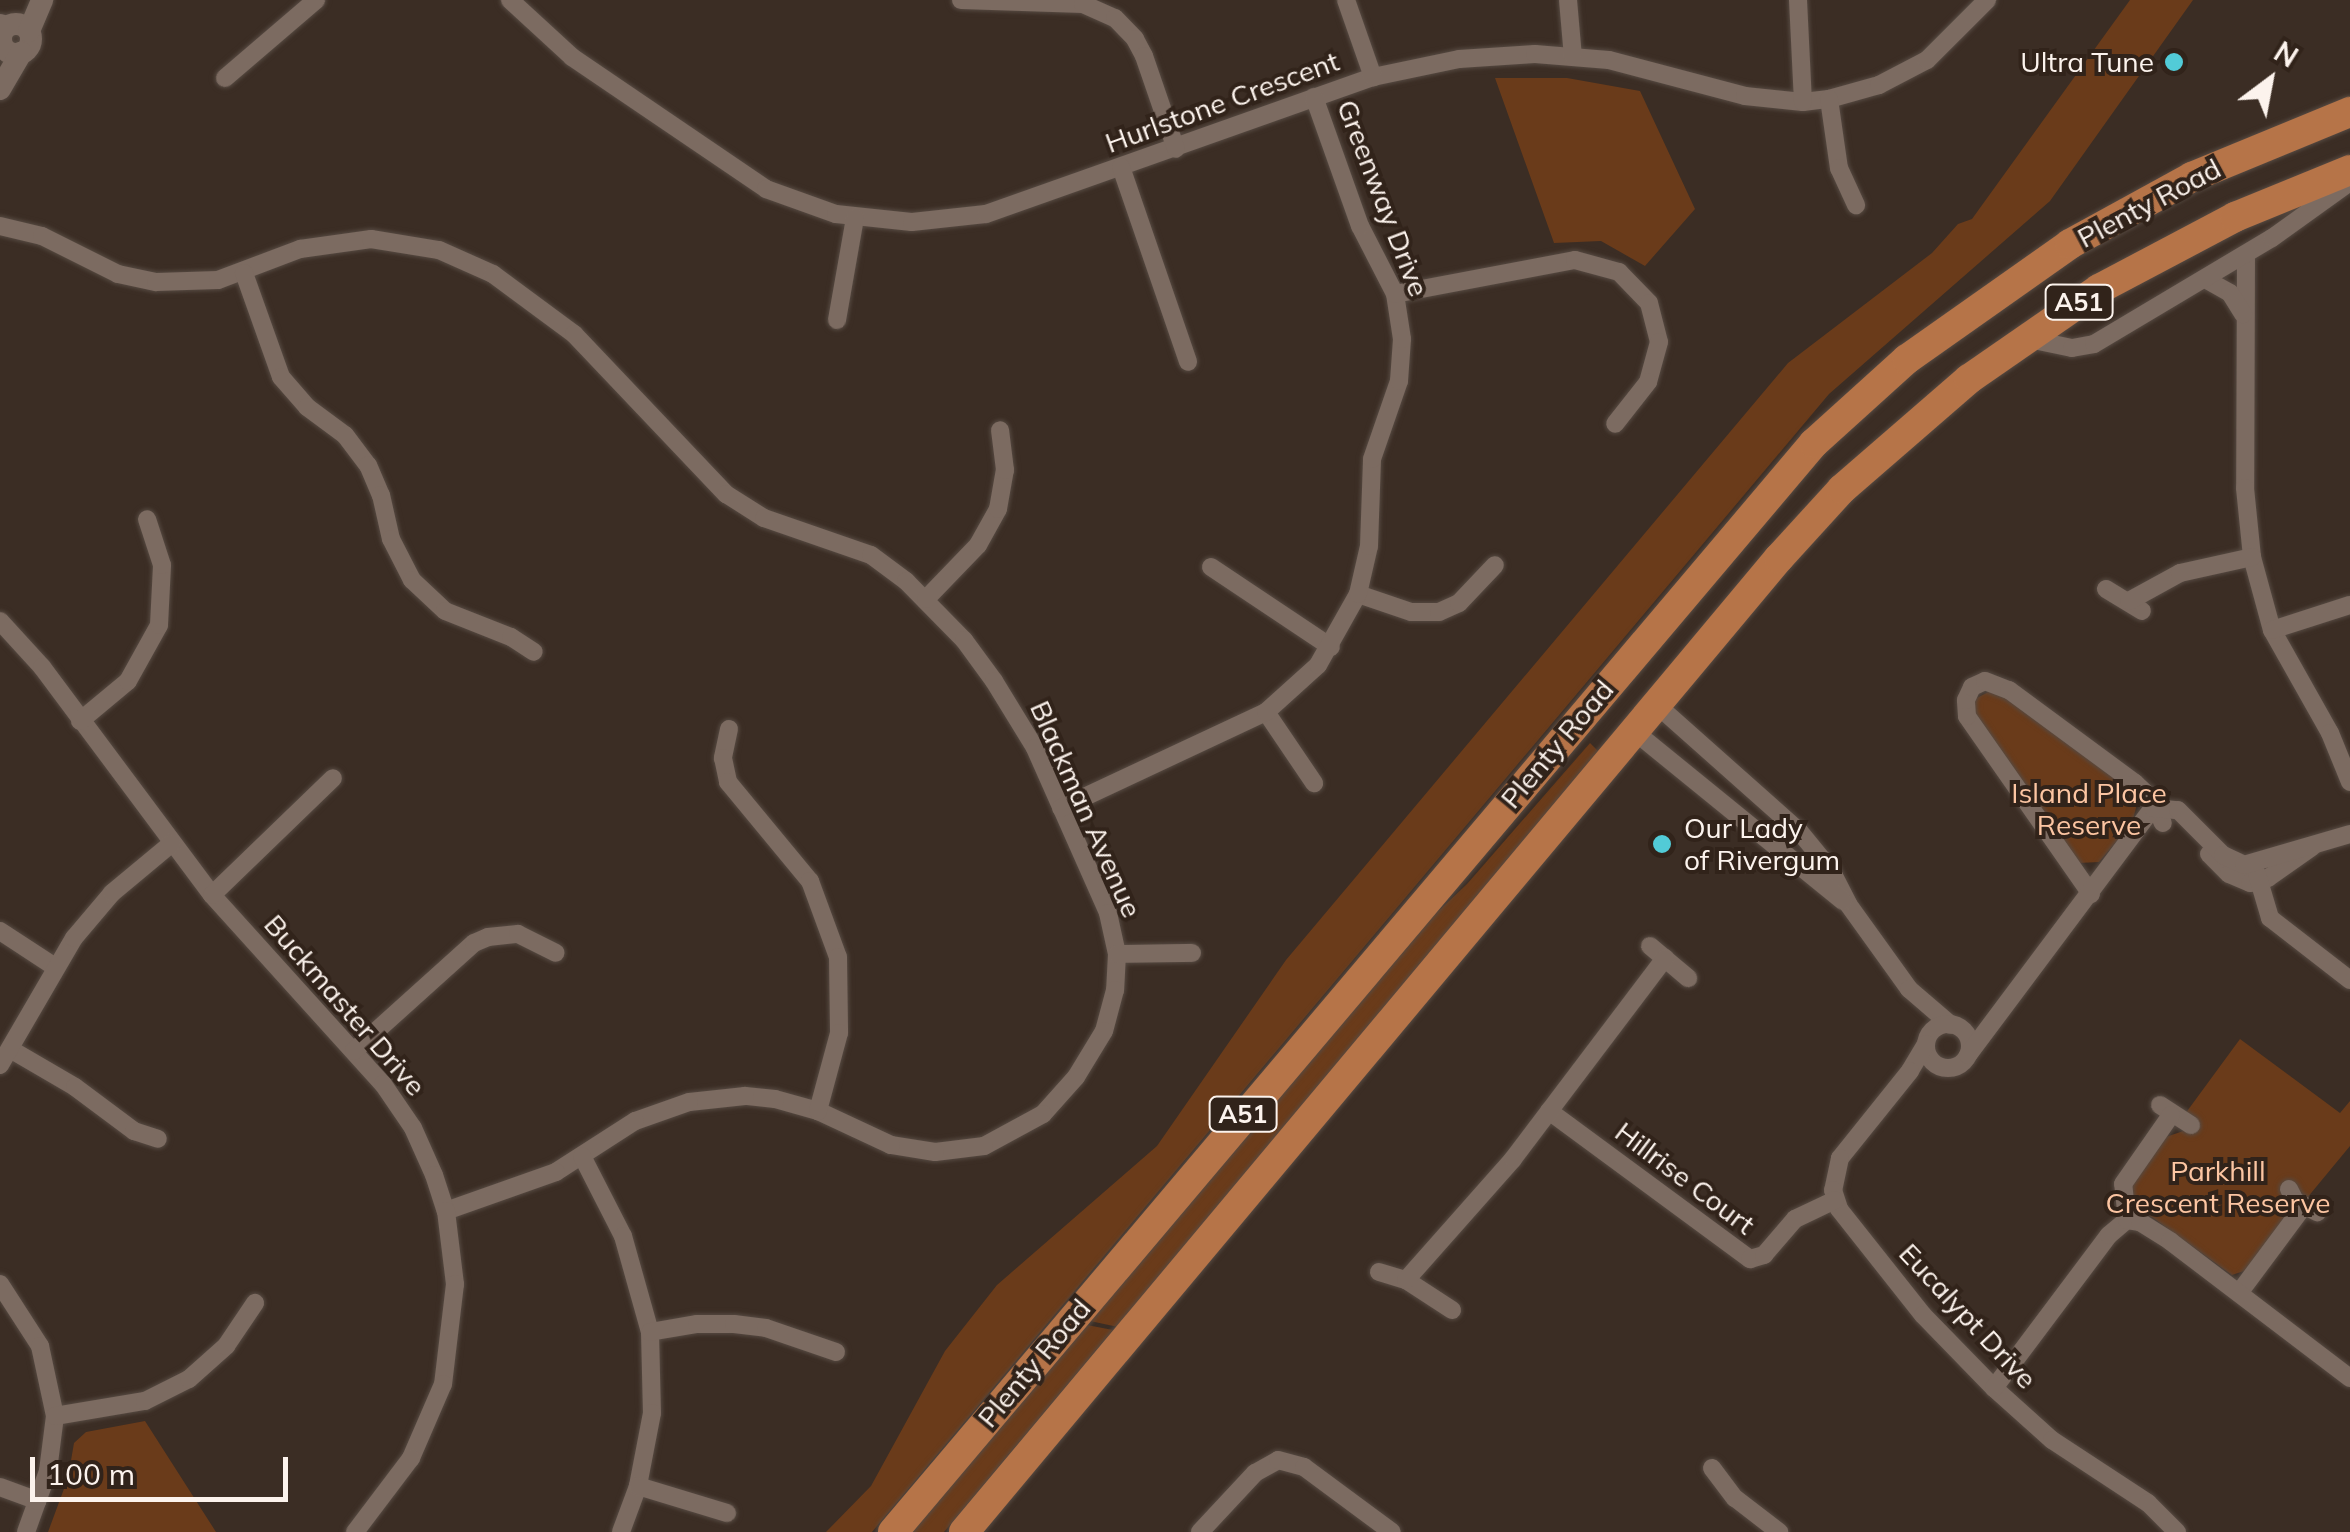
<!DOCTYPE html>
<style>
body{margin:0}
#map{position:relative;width:2350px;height:1532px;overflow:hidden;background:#3b2d24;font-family:Mulish,sans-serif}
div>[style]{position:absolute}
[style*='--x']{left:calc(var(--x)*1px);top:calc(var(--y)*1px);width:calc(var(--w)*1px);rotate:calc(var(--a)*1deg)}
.green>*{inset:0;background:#6a3b1a}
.roads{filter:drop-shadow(0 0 2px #564a42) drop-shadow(0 0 2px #564a42)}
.minor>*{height:18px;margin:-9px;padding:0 9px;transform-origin:9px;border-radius:9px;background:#7c6b61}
.minor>.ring{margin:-9px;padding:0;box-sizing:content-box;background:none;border:18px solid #7c6b61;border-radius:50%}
.tertiary>*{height:22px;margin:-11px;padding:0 11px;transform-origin:11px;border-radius:11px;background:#7c6b61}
.tertiary>.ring{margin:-11px;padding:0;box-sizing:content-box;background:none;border:22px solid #7c6b61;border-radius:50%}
.trunk>*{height:30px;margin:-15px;padding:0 15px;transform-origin:15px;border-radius:15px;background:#b67448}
.dots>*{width:28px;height:28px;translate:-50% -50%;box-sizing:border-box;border:5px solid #31231a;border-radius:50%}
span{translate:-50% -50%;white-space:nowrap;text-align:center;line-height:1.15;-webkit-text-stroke:8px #31231a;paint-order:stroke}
.shield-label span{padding:2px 8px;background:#31231a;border:2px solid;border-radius:8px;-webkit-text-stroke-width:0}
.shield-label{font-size:25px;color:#fcf3ed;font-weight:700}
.poi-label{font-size:28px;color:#fcf3ed}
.right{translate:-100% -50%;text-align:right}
.left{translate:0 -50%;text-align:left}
.street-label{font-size:28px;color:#fcf3ed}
.park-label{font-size:28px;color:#fcc5a2}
.north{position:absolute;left:2220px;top:30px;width:100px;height:100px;-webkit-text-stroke:8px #31231a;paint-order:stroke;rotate:32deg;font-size:28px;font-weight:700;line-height:40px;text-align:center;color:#fcf3ed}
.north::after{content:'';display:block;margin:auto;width:35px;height:45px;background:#fcf3ed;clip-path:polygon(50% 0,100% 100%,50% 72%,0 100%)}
.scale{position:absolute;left:30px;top:1457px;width:258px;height:45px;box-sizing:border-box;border:5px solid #fcf3ed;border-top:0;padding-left:12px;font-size:30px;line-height:35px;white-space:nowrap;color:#fcf3ed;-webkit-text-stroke:8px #31231a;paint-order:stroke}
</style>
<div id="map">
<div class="green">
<i style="clip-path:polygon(2130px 0,2193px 0,2050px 201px,1829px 394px,872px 1532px,826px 1532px,871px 1486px,945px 1351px,997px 1285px,1157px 1146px,1286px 960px,1788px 363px,1932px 253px,1958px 224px,1972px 219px)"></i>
<i style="clip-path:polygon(1495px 78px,1567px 78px,1640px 91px,1695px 209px,1645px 266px,1601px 241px,1554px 243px)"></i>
<i style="clip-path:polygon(1990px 691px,2004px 694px,2132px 791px,2137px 804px,2132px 823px,2099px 862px,2079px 863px,1973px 710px,1975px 699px)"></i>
<i style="clip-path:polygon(1590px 743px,1598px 751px,1118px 1327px,1090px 1321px,1431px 918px,1467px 884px)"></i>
<i style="clip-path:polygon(2240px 1039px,2340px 1113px,2350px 1101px,2350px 1146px,2307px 1198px,2297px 1189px,2286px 1199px,2284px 1219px,2247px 1270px,2232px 1275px,2134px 1204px,2131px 1181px,2163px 1138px,2189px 1129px,2185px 1114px)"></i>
<i style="clip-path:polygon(1087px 1325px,1113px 1330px,944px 1532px,911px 1532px)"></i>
<i style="clip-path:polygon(145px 1421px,216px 1532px,48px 1532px,68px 1478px,74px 1443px,86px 1432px)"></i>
</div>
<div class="roads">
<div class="minor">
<i style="--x:510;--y:0;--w:84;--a:42.6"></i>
<i style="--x:572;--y:57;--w:235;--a:34.2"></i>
<i style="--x:766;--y:189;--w:74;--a:19.7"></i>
<i style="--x:836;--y:214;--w:76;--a:6"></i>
<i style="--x:912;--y:222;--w:74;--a:-6.2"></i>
<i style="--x:986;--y:214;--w:411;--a:-19.5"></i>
<i style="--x:1373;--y:77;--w:88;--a:-11.8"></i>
<i style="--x:1459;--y:59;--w:76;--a:-3.8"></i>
<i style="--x:1535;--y:54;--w:74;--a:4.6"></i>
<i style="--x:1609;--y:60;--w:141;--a:14.8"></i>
<i style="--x:1745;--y:96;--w:58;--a:5.9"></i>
<i style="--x:1803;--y:102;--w:26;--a:-7"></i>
<i style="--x:1829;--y:99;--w:52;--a:-15.6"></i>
<i style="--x:1879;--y:85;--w:54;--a:-27.5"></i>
<i style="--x:1927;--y:60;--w:85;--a:-45"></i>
<i style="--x:961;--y:0;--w:122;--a:1.9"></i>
<i style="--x:1083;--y:4;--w:35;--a:24"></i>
<i style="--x:1115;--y:18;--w:29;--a:46"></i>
<i style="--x:1135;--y:39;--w:19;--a:62"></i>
<i style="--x:1144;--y:56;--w:98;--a:71"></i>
<i style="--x:1346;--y:0;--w:82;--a:70.7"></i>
<i style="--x:1568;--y:0;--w:57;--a:85"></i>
<i style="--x:1798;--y:0;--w:102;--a:87.2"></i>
<i style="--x:0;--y:23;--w:8;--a:14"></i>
<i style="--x:0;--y:42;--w:2;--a:27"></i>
<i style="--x:225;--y:78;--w:120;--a:-40.6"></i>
<i style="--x:1829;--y:99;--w:70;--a:81.8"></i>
<i style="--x:1839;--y:168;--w:41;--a:65.3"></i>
<i style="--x:1121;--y:167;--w:206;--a:71"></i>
<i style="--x:0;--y:226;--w:43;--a:13.4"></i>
<i style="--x:42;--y:236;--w:85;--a:26.6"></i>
<i style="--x:118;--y:274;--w:39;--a:12"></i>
<i style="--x:156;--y:282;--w:62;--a:-1.8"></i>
<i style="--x:218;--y:280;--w:88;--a:-20.7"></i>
<i style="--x:300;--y:249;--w:72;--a:-8"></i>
<i style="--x:371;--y:239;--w:69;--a:9.2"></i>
<i style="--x:439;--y:250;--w:59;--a:24"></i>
<i style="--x:493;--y:274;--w:101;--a:36.5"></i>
<i style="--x:574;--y:334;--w:221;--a:46.5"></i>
<i style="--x:726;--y:494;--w:45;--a:32.3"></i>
<i style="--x:764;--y:518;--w:113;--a:19.1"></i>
<i style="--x:871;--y:555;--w:44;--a:36.6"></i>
<i style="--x:906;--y:581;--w:83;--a:45.5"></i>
<i style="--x:964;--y:640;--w:51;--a:53.8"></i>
<i style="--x:994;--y:681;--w:79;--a:58.5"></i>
<i style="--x:1035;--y:748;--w:180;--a:66.1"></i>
<i style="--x:1108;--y:913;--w:42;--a:77.6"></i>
<i style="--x:1117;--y:954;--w:36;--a:93"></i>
<i style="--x:1115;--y:990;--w:42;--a:105"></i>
<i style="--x:1104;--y:1031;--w:54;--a:121.3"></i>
<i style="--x:1076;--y:1077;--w:50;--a:131.7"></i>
<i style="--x:1043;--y:1114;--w:67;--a:151.5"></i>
<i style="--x:984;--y:1146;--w:49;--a:173"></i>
<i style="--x:935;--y:1152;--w:45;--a:-171"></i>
<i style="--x:891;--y:1145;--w:81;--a:-155"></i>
<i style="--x:818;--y:1111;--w:45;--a:-164.4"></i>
<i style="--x:775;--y:1099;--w:30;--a:-174"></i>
<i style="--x:745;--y:1096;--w:56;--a:173.9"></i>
<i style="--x:689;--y:1102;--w:57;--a:160.6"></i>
<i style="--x:635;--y:1121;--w:94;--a:147.2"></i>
<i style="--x:556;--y:1172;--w:117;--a:160.5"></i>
<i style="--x:2246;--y:254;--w:234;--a:90.2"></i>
<i style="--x:2245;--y:488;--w:69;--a:84.2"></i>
<i style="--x:2252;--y:557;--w:76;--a:74.7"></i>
<i style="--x:2272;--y:630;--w:118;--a:60.6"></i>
<i style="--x:2330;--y:733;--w:53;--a:67.8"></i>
<i style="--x:244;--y:273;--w:110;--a:70.4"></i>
<i style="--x:281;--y:377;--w:40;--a:49"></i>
<i style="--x:307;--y:407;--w:47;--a:36.4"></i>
<i style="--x:345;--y:435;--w:38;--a:53"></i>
<i style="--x:368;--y:465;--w:33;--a:67"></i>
<i style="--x:381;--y:495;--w:45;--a:77.2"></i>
<i style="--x:391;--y:539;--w:46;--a:62.9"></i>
<i style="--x:412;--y:580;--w:45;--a:43.2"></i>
<i style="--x:445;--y:611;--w:71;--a:21.5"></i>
<i style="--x:511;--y:637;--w:27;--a:33"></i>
<i style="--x:2205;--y:279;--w:29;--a:29"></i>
<i style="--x:2230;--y:293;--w:25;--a:58"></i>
<i style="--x:1395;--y:294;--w:183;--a:-10.7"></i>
<i style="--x:1575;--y:260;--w:46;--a:15.3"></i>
<i style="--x:1619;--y:272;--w:43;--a:45.9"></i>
<i style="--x:1649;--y:303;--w:40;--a:75.6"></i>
<i style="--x:1659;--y:342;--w:41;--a:105.4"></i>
<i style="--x:1648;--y:382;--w:53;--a:128.2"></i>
<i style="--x:837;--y:320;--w:104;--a:-80"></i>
<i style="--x:2024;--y:338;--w:49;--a:11.8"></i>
<i style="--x:2072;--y:348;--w:22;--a:-10"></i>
<i style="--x:2094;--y:344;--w:207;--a:-30.8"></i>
<i style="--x:2272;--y:238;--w:96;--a:-35.7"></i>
<i style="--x:1211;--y:567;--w:144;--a:33.7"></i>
<i style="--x:2106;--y:589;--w:42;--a:31.4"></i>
<i style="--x:1358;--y:594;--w:56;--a:18.8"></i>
<i style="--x:1411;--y:612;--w:28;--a:0"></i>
<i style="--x:1439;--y:612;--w:22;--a:-24"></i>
<i style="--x:1459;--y:603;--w:52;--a:-46.5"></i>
<i style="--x:926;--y:599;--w:75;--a:-46.1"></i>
<i style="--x:978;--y:545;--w:41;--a:-60.9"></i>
<i style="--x:998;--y:509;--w:40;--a:-80"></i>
<i style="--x:1005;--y:470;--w:40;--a:-97.1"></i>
<i style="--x:2129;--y:601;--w:58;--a:-28.8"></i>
<i style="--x:2180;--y:573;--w:74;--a:-12.5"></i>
<i style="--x:0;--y:621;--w:62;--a:47.6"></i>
<i style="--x:42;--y:667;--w:284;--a:53.3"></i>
<i style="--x:212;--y:895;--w:255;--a:47.9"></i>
<i style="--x:383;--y:1084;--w:53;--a:55.7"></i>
<i style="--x:413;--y:1128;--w:51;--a:65.9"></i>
<i style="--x:434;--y:1175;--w:38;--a:72"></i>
<i style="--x:446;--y:1211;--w:74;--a:83"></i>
<i style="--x:455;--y:1284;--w:101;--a:96.8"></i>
<i style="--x:443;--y:1384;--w:81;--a:113.4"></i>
<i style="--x:411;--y:1458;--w:93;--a:127.1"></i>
<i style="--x:2272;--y:630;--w:82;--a:-17.8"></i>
<i style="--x:1657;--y:705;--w:190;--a:41.6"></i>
<i style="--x:1799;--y:831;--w:50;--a:50.6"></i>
<i style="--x:1831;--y:870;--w:38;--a:63"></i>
<i style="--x:1848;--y:904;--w:105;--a:54.3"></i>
<i style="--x:1909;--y:989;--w:55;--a:40.6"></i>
<i style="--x:1266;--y:712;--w:86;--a:55.9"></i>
<i style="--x:80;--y:721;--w:62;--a:-39.8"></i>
<i style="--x:128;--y:681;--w:64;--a:-61"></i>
<i style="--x:159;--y:625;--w:60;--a:-87.1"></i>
<i style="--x:162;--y:565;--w:48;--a:-108.1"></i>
<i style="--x:729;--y:729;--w:30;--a:102"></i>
<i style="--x:723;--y:758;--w:25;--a:78"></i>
<i style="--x:728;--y:782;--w:129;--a:50.4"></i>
<i style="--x:810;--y:881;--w:81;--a:69.8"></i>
<i style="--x:838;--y:957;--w:76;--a:89.2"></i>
<i style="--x:839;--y:1033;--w:81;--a:105.1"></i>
<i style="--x:1635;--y:732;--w:268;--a:39.1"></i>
<i style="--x:1061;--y:808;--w:226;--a:-25.1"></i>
<i style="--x:1266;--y:712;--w:70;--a:-42.1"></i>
<i style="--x:1318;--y:665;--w:81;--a:-60.6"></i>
<i style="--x:1358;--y:594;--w:49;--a:-77.1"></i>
<i style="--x:1369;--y:546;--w:87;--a:-88"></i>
<i style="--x:1372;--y:459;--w:83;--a:-70.9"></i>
<i style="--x:1399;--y:381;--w:42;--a:-85.9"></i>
<i style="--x:1402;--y:339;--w:46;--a:-98.8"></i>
<i style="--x:1395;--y:294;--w:76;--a:-117.2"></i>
<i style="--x:1360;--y:226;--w:137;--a:-109.6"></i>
<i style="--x:2209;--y:854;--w:28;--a:45"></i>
<i style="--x:2229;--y:874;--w:23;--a:23"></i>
<i style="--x:2250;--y:883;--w:19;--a:-16"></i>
<i style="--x:2268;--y:878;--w:54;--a:-35.2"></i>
<i style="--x:2257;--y:874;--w:46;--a:73.5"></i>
<i style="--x:2270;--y:918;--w:101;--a:37.8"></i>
<i style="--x:2091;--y:894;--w:217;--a:-124.9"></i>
<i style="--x:1967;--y:716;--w:16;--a:-94"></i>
<i style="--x:1966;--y:700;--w:14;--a:-65"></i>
<i style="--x:1972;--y:687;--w:14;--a:-25"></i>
<i style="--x:1985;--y:681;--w:26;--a:21"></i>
<i style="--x:2009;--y:690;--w:157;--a:36.4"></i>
<i style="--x:2135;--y:783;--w:25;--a:43"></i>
<i style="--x:2153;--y:800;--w:25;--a:67"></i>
<i style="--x:212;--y:895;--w:168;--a:-44"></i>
<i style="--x:0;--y:931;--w:66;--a:33.2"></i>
<i style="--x:1650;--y:946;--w:50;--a:40.1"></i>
<i style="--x:1117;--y:954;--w:75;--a:-0.8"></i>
<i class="ring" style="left:1926px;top:1024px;width:26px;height:26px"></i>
<i style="--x:1926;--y:1044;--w:31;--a:121"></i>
<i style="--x:1910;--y:1071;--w:112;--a:128.8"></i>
<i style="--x:1840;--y:1158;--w:33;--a:102"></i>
<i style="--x:1833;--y:1190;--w:20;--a:72"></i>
<i style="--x:1839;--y:1209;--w:135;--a:51.6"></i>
<i style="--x:1923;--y:1315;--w:102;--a:45.8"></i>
<i style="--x:1994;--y:1388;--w:78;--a:41.9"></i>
<i style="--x:2052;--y:1440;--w:115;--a:33.3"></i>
<i style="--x:2148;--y:1503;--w:41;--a:45"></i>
<i style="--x:10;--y:1049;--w:75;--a:30.3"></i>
<i style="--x:75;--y:1087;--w:74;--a:36.7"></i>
<i style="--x:134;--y:1131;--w:25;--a:18"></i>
<i style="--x:354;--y:1051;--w:161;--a:-42"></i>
<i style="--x:474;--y:943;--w:15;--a:-23"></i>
<i style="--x:488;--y:937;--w:30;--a:-6"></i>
<i style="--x:518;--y:934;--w:42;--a:26.6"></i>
<i style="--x:1968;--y:1055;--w:309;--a:-53.2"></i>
<i style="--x:2153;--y:808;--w:25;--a:5"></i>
<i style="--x:2178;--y:810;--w:64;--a:45"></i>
<i style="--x:2223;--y:855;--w:23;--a:25"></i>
<i style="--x:2244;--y:865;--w:110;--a:-16.3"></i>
<i style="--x:0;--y:1065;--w:147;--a:-59.8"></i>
<i style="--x:74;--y:938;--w:59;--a:-49.8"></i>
<i style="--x:112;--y:893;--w:78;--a:-39.8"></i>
<i style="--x:2160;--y:1105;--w:37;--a:33"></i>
<i style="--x:1549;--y:1111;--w:250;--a:36.4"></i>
<i style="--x:1750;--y:1259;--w:15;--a:-16"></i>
<i style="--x:1764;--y:1255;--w:48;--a:-49.3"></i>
<i style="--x:1795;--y:1219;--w:44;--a:-25.4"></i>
<i style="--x:582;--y:1156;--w:90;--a:62.9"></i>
<i style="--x:623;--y:1236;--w:100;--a:74.3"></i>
<i style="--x:650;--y:1332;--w:81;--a:88.6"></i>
<i style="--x:652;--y:1413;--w:74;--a:100.9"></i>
<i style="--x:638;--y:1486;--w:49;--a:110.3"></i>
<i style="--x:2289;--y:1189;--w:13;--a:63"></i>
<i style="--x:2295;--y:1201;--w:25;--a:27"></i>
<i style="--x:2127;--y:1220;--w:36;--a:-96"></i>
<i style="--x:2123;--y:1184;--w:84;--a:-55.2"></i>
<i style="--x:1379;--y:1272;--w:28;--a:17"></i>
<i style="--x:0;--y:1284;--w:74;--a:57.2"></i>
<i style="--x:40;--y:1346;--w:72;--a:77.9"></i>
<i style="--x:55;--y:1416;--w:55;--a:97.3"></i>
<i style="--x:48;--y:1471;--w:65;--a:109.8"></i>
<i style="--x:2239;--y:1293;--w:107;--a:-53.3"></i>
<i style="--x:1452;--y:1310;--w:55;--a:-146.9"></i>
<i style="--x:1406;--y:1280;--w:162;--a:-48.5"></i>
<i style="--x:1513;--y:1159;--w:252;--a:-52.9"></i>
<i style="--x:650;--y:1332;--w:48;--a:-9.7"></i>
<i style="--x:697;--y:1324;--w:37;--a:0"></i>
<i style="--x:734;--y:1324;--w:32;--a:7"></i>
<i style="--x:766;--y:1328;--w:74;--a:18.9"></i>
<i style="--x:1994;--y:1388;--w:191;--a:-53.1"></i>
<i style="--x:2109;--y:1235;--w:23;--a:-40"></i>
<i style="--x:2127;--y:1220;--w:13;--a:9"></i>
<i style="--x:2140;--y:1222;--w:36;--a:32"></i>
<i style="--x:2170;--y:1241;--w:226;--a:37.3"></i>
<i style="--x:55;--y:1416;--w:91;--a:-9.5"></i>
<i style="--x:145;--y:1401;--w:49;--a:-26.6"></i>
<i style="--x:189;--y:1379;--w:50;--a:-41.7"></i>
<i style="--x:226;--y:1346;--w:52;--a:-56"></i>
<i style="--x:1712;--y:1468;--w:38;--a:53"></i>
<i style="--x:1735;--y:1498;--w:56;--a:37.7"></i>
<i style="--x:638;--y:1486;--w:93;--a:16.9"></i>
<i style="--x:0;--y:1487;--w:40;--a:20.2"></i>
<i style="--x:1200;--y:1532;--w:81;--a:-47"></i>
<i style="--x:1255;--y:1473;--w:26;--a:-29"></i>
<i style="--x:1278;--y:1460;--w:27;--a:15"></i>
<i style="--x:1304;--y:1467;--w:109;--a:36.5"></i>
</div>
<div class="tertiary">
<i class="ring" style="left:1px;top:24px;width:8px;height:8px"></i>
<i style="--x:29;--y:31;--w:34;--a:-67"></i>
<i style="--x:0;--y:89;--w:42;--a:-59.7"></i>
</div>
<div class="trunk">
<i style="--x:893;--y:1532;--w:1426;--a:-49.78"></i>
<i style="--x:1814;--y:443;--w:125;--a:-42.1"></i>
<i style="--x:1907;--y:359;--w:199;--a:-35.2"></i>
<i style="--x:2070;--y:244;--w:139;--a:-28.8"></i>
<i style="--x:2192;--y:177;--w:171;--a:-22.4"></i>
<i style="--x:964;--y:1532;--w:1270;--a:-50.08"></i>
<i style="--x:1779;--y:558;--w:93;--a:-47.6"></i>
<i style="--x:1842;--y:489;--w:168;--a:-40.9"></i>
<i style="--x:1969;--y:379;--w:158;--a:-34.7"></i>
<i style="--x:2099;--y:289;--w:154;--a:-27.9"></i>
<i style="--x:2235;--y:217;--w:124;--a:-22.2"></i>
</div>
</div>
<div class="dots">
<i style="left:2174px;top:62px;background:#52cbd7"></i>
<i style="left:1662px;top:844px;background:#52cbd7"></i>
</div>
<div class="shield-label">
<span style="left:2079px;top:302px">A51</span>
<span style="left:1243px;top:1114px">A51</span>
</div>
<div class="poi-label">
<span class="right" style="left:2154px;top:62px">Ultra Tune</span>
<span class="left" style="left:1684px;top:844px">Our Lady<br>of Rivergum</span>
</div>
<div class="street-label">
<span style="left:1222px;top:102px;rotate:-20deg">Hurlstone Crescent</span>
<span style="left:1383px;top:198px;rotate:69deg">Greenway Drive</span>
<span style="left:2149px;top:203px;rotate:-28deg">Plenty Road</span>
<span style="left:1557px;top:744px;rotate:-50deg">Plenty Road</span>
<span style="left:1086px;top:809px;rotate:66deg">Blackman Avenue</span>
<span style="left:345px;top:1005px;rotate:49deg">Buckmaster Drive</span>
<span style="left:1685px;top:1178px;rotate:37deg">Hillrise Court</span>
<span style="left:1968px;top:1316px;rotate:47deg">Eucalypt Drive</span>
<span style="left:1034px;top:1363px;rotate:-50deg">Plenty Road</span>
</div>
<div class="park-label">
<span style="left:2089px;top:809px">Island Place<br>Reserve</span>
<span style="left:2218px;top:1187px">Parkhill<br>Crescent Reserve</span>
</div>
<div class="north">N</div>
<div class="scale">100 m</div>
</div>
